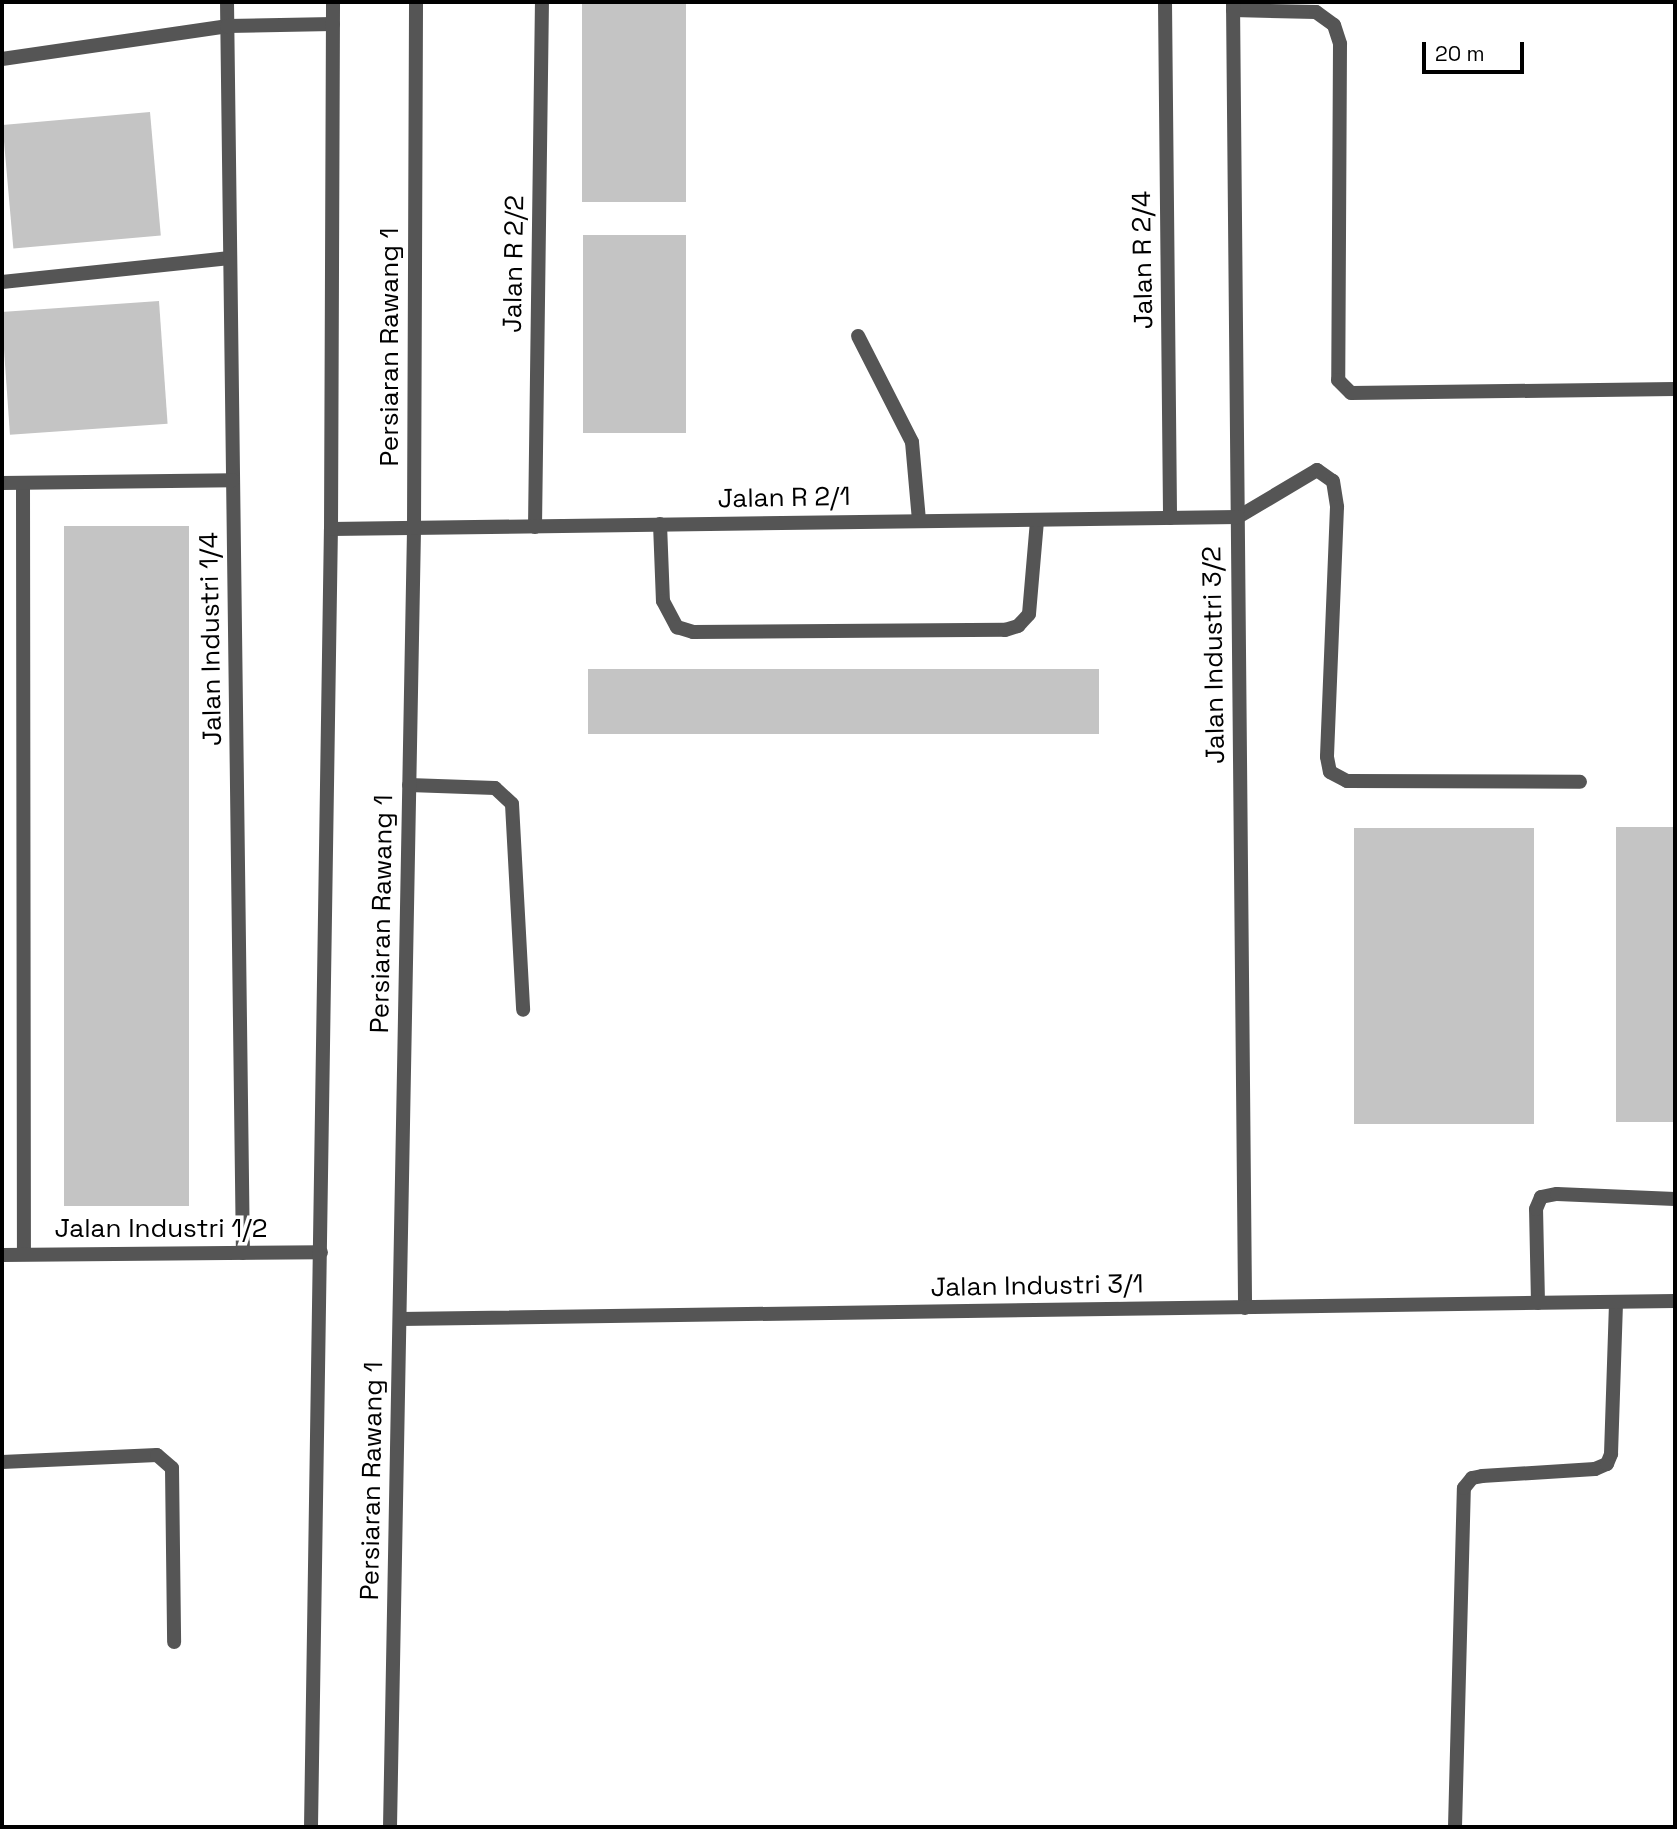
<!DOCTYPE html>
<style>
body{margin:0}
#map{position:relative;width:1677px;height:1829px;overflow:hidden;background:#fff;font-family:"Space Grotesk",sans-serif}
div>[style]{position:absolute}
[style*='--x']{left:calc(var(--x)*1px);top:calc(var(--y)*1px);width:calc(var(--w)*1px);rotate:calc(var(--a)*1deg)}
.building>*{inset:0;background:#c4c4c4;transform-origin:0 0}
.service>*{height:14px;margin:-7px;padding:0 7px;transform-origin:7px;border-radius:7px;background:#555}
.minor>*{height:14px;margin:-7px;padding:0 7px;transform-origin:7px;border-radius:7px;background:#555}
.tertiary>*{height:14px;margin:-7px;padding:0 7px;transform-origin:7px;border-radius:7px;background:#555}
span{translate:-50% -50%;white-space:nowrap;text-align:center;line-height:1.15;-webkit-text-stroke:7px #fff;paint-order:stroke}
.street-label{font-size:26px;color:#000}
.frame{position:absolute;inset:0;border:4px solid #000;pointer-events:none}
.scale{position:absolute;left:1422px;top:42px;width:102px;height:32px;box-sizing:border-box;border:4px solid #000;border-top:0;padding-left:9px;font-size:21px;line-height:24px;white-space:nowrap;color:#000;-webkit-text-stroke:5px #fff;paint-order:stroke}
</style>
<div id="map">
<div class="building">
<i style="left:582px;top:2px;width:104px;height:200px"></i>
<i style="left:150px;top:112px;width:124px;height:148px;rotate:85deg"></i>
<i style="left:686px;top:235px;width:198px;height:103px;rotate:90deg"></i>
<i style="left:159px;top:301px;width:123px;height:158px;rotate:86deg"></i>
<i style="left:189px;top:526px;width:680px;height:125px;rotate:90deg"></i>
<i style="left:1099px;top:669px;width:65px;height:511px;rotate:90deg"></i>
<i style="left:1675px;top:827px;width:295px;height:59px;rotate:90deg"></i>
<i style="left:1534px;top:828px;width:296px;height:180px;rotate:90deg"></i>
</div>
<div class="service">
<i style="--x:1233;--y:10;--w:83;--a:1.4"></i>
<i style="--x:1316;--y:12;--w:22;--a:36"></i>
<i style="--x:1334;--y:25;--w:20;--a:72"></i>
<i style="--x:1340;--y:44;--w:336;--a:90.3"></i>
<i style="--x:1338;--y:380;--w:18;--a:45"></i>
<i style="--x:1351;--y:393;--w:324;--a:-0.7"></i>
<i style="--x:2;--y:282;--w:229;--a:-6"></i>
<i style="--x:858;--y:336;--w:119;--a:63"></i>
<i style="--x:912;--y:442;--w:79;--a:84.9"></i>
<i style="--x:23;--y:483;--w:771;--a:89.93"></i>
<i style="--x:1238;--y:517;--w:92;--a:-30.7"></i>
<i style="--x:1317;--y:470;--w:19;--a:35"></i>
<i style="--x:1333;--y:481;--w:26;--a:81"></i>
<i style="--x:1337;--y:507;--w:250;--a:92.3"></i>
<i style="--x:1327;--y:757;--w:15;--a:79"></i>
<i style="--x:1330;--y:772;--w:19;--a:28"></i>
<i style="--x:1347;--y:781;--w:233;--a:0.2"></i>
<i style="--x:660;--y:524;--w:77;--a:87.8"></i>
<i style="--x:663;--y:601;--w:30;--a:62"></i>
<i style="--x:677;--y:627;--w:17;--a:17"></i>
<i style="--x:693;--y:632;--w:312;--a:-0.4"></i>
<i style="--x:1005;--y:630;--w:14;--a:-17"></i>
<i style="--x:1018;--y:626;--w:16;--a:-47"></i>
<i style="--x:1029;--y:614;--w:94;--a:-85.1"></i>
<i style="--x:409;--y:785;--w:86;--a:2"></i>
<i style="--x:495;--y:788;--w:23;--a:43"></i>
<i style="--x:512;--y:804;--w:206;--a:86.9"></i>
<i style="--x:1538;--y:1303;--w:94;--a:-91.2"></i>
<i style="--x:1536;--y:1209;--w:13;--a:-67"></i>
<i style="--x:1541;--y:1197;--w:16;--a:-11"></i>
<i style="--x:1557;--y:1194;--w:118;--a:2.4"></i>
<i style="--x:2;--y:1462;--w:155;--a:-2.6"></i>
<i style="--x:157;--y:1455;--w:20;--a:41"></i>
<i style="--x:172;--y:1468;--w:174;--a:89.3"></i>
<i style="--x:1455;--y:1827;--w:339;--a:-88.5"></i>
<i style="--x:1464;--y:1488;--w:13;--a:-51"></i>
<i style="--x:1472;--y:1478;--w:10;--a:-11"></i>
<i style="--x:1482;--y:1476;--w:113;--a:-3.5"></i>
<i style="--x:1595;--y:1469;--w:13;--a:-23"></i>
<i style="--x:1607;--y:1464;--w:11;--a:-68"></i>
<i style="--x:1611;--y:1454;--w:152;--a:-88.1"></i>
</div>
<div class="minor">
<i style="--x:227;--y:2;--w:1251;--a:89.27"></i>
<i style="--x:1165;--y:2;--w:516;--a:89.44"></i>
<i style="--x:1233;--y:2;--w:1306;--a:89.47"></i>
<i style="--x:2;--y:59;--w:227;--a:-8.3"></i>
<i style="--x:227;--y:26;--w:106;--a:-1.1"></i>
<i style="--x:2;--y:483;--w:231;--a:-0.7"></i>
<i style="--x:535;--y:527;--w:525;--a:-89.24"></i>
<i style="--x:331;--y:529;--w:907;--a:-0.76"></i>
<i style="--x:2;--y:1255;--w:319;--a:-0.5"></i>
<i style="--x:400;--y:1319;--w:1275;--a:-0.81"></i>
</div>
<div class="tertiary">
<i style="--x:311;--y:1827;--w:1298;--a:-89.12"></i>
<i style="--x:331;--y:529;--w:527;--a:-89.78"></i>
<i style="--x:390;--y:1827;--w:1299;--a:-88.94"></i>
<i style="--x:414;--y:528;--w:526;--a:-89.78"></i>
</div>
<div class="street-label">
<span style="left:1143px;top:260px;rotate:-91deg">Jalan R 2/4</span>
<span style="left:514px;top:264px;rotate:-89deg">Jalan R 2/2</span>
<span style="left:390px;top:347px;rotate:-90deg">Persiaran Rawang 1</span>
<span style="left:784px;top:498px;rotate:-1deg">Jalan R 2/1</span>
<span style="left:211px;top:639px;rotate:-91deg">Jalan Industri 1/4</span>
<span style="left:1214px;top:655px;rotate:-91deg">Jalan Industri 3/2</span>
<span style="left:382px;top:914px;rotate:-89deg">Persiaran Rawang 1</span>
<span style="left:161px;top:1229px">Jalan Industri 1/2</span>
<span style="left:1037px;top:1286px;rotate:-1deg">Jalan Industri 3/1</span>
<span style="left:372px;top:1481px;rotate:-89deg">Persiaran Rawang 1</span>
</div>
<div class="frame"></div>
<div class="scale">20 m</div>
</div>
